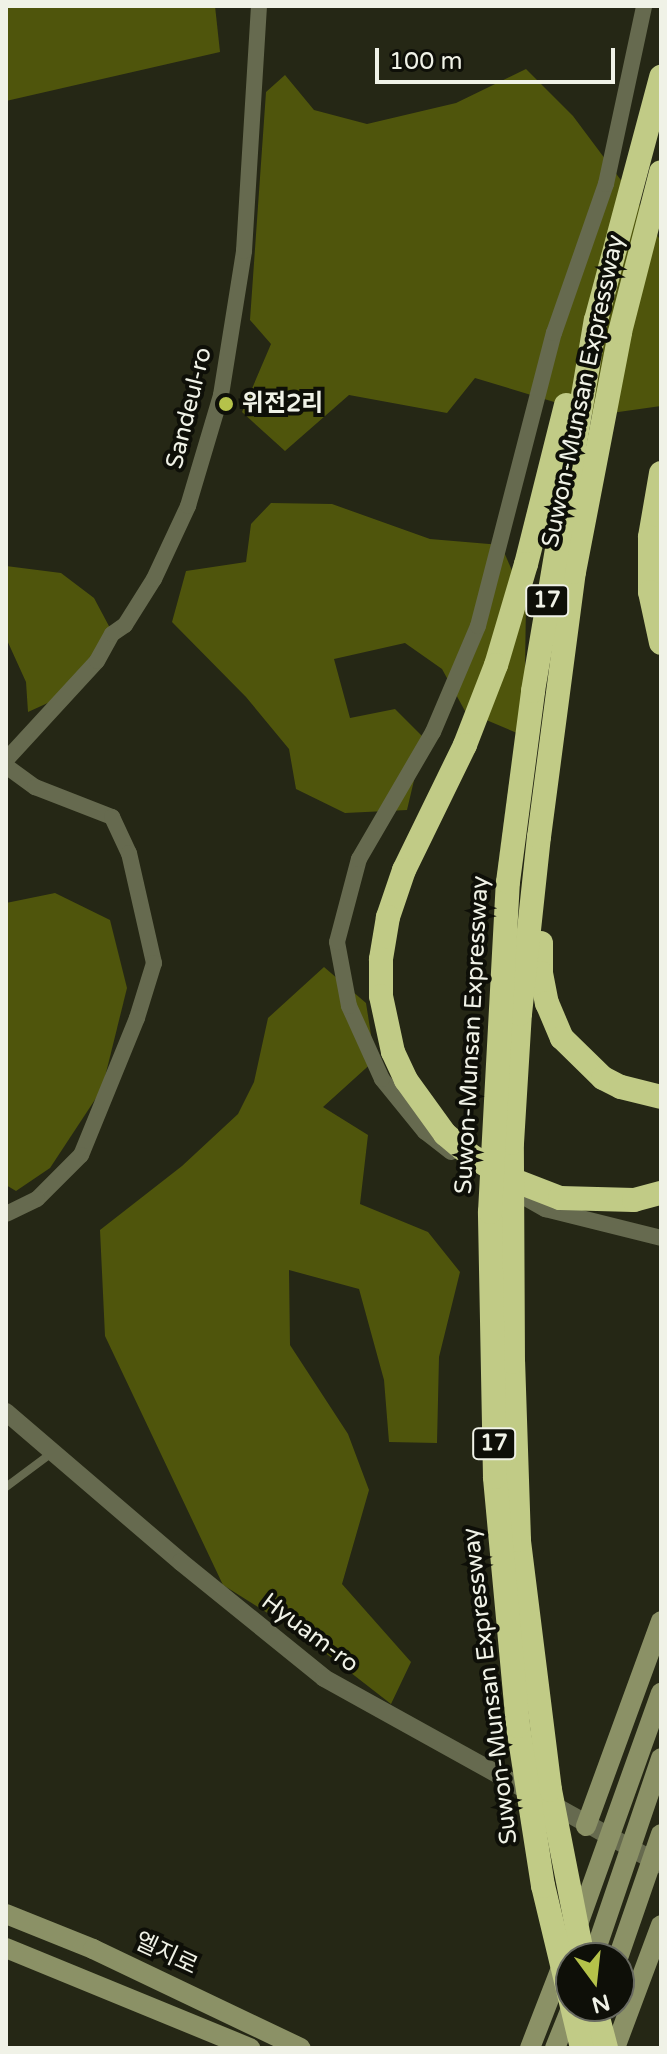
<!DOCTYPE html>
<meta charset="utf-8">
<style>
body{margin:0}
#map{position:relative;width:667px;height:2054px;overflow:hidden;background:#252715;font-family:"Varela Round","Noto Sans KR",sans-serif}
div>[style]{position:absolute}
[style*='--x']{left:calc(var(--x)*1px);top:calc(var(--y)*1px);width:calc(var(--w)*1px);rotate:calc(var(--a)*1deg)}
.forest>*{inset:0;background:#4f550c}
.service>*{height:8px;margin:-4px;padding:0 4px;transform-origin:4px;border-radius:4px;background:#666a4f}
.minor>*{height:16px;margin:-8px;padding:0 8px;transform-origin:8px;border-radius:8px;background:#666a4f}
.tertiary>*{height:18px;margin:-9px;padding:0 9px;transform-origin:9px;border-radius:9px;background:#666a4f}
.secondary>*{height:20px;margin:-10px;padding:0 10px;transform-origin:10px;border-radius:10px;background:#8b9166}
.motorway>*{height:24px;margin:-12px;padding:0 12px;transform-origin:12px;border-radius:12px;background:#c1cb86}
.dots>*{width:22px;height:22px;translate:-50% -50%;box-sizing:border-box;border:4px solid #0e0f08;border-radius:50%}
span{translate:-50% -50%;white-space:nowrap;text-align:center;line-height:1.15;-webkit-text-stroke:8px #0e0f08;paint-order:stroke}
.shield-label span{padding:2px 6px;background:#0e0f08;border:2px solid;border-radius:6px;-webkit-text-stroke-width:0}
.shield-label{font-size:22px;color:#f0f2e7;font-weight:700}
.street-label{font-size:24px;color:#f0f2e7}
.poi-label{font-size:24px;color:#f0f2e7;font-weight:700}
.left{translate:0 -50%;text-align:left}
.frame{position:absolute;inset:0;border:8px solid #f0f2e7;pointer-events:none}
.north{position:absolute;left:555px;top:1942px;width:80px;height:80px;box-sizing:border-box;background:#0e0f08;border:2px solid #686a61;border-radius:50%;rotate:165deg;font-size:22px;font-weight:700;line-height:32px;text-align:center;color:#f0f2e7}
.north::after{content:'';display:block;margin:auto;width:28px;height:36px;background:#b5c24a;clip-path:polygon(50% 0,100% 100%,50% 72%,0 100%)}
.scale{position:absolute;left:375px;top:48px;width:240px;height:36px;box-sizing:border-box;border:4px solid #f0f2e7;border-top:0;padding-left:10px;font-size:24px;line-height:28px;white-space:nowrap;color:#f0f2e7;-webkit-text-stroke:6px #0e0f08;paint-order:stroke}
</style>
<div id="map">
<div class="forest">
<i style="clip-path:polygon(6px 6px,215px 6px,220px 52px,6px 101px)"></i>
<i style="clip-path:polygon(526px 69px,573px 116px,644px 211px,661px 242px,661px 406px,597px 415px,475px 378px,447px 413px,349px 395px,285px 451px,242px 412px,271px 344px,250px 320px,266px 92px,285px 75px,314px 110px,367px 124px,456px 103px)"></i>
<i style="clip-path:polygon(271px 503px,332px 504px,430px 539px,501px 545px,526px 603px,524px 736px,465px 711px,442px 669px,405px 643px,334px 659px,350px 718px,395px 709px,424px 738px,407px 810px,345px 813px,296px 789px,289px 749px,246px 697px,172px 622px,186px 571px,246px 562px,251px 524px)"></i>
<i style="clip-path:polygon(6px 566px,61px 573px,94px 598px,110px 628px,89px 670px,50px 702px,28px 712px,26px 682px,6px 638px)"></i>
<i style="clip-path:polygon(55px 893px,110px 920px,127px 988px,102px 1089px,50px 1168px,16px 1191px,6px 1185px,6px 903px)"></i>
<i style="clip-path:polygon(324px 967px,366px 1003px,375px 1060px,323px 1107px,368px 1135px,360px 1204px,428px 1232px,460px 1272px,439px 1357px,437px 1443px,389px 1442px,384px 1380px,359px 1289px,289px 1270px,290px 1345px,348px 1434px,369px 1490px,342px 1584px,411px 1662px,391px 1704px,301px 1634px,223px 1585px,105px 1336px,100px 1230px,182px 1166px,238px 1114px,254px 1082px,268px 1018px)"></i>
</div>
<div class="service">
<i style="--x:6;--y:1487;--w:59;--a:-36.7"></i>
</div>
<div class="minor">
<i style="--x:6;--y:760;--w:134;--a:-47.4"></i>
<i style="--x:97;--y:661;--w:31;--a:-61"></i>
<i style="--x:112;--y:634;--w:16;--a:-35"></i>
<i style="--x:125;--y:625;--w:54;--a:-57.8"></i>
<i style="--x:154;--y:579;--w:81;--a:-65"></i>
<i style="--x:188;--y:506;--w:116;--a:-73.4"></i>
<i style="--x:221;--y:395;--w:146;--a:-80.9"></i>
<i style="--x:244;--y:251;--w:245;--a:-86.5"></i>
<i style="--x:6;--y:766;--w:36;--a:36"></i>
<i style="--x:35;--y:787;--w:83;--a:21.3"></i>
<i style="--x:112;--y:817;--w:40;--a:65"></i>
<i style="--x:129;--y:853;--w:113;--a:77.2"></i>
<i style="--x:154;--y:963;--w:58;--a:107.2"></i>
<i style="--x:137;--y:1018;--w:148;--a:112.2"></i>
<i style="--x:81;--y:1155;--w:62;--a:135"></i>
<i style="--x:37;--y:1199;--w:34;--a:154"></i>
<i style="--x:451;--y:1152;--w:33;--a:-142"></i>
<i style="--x:425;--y:1132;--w:68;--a:-129.1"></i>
<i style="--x:382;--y:1079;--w:80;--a:-114.3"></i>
<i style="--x:349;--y:1006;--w:65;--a:-100.6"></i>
<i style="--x:337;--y:942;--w:86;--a:-75.2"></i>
<i style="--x:359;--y:859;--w:147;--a:-59.8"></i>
<i style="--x:433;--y:732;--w:115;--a:-67"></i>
<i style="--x:478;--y:626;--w:303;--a:-75.5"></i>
<i style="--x:554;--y:333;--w:158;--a:-70.8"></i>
<i style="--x:606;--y:184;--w:182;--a:-77.9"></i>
<i style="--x:508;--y:1188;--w:43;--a:29.6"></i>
<i style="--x:545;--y:1209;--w:120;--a:14"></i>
</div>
<div class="tertiary">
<i style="--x:6;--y:1412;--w:230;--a:40.6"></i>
<i style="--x:181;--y:1562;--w:184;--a:39"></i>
<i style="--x:324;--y:1678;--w:385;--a:29"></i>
</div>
<div class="secondary">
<i style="--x:586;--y:1826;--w:218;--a:-69.9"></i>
<i style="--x:6;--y:1914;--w:94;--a:21.9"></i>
<i style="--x:93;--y:1949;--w:230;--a:25.5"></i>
<i style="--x:576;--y:1930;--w:252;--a:-70.3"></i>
<i style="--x:6;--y:1948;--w:264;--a:22.3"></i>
<i style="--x:593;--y:1958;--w:211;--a:-71.2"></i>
<i style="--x:618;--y:1958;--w:131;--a:-70.9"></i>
<i style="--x:530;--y:2048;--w:91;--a:-68.8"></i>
<i style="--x:555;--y:2048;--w:45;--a:-68"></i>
<i style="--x:615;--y:2048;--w:131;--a:-69.5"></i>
</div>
<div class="motorway">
<i style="--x:566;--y:405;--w:164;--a:104.1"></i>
<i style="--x:526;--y:564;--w:105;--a:106.5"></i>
<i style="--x:496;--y:665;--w:86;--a:111.2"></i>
<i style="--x:465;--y:745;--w:139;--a:116"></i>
<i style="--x:404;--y:870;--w:50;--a:108.8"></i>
<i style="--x:388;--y:917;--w:43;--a:99.5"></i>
<i style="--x:381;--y:959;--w:37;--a:90"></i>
<i style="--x:381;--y:996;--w:57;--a:77.9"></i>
<i style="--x:393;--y:1052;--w:31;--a:65"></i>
<i style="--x:406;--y:1080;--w:67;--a:54.2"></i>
<i style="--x:445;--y:1134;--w:33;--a:40"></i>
<i style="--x:470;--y:1155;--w:39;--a:32"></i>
<i style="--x:503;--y:1176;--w:61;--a:21.1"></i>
<i style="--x:560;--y:1198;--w:74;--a:1.5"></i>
<i style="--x:634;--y:1200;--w:28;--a:-15"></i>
<i style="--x:661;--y:473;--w:65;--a:99.8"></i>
<i style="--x:650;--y:537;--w:55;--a:90"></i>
<i style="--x:650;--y:592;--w:52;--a:77.8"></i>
<i style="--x:541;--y:943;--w:30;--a:90"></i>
<i style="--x:541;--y:973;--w:31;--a:79"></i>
<i style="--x:547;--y:1003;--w:38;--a:67"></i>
<i style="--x:562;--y:1038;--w:57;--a:44.3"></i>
<i style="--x:603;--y:1078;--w:20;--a:27"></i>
<i style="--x:621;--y:1087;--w:41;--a:14"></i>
<i style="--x:583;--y:1958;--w:171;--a:-101.1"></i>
<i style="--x:550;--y:1790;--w:252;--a:-97.1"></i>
<i style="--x:519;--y:1540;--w:178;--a:-91.9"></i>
<i style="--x:513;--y:1362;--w:219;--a:-90.3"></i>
<i style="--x:512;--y:1143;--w:129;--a:-86.5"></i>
<i style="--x:520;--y:1014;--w:178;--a:-83.9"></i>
<i style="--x:539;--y:837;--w:267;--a:-82.5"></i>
<i style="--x:574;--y:572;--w:244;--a:-79.1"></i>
<i style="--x:620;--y:332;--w:165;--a:-75.6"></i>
<i style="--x:595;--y:2006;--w:43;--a:75.3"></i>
<i style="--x:582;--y:2048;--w:167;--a:-103.5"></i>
<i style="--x:543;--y:1886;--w:162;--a:-98.9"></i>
<i style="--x:518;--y:1726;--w:250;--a:-95.3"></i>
<i style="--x:495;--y:1477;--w:265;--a:-91.1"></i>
<i style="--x:490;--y:1212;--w:330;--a:-86.9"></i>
<i style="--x:508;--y:882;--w:193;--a:-82.5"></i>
<i style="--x:533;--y:691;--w:376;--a:-80.4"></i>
<i style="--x:596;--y:320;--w:252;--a:-75"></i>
</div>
<div class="dots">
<i style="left:226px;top:404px;background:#b5c24a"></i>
</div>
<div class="shield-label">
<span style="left:547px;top:601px">17</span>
<span style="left:494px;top:1444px">17</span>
</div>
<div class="street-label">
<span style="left:583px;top:391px;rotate:-78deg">Suwon-Munsan Expressway</span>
<span style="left:189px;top:408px;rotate:-76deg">Sandeul-ro</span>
<span style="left:472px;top:1035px;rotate:-87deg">Suwon-Munsan Expressway</span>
<span style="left:310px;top:1633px;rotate:37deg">Hyuam-ro</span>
<span style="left:490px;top:1686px;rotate:-97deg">Suwon-Munsan Expressway</span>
<span style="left:166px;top:1954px;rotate:25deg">엘지로</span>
</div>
<div class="poi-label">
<span class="left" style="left:242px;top:404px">위전2리</span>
</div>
<div class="frame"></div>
<div class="north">N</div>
<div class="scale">100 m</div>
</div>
